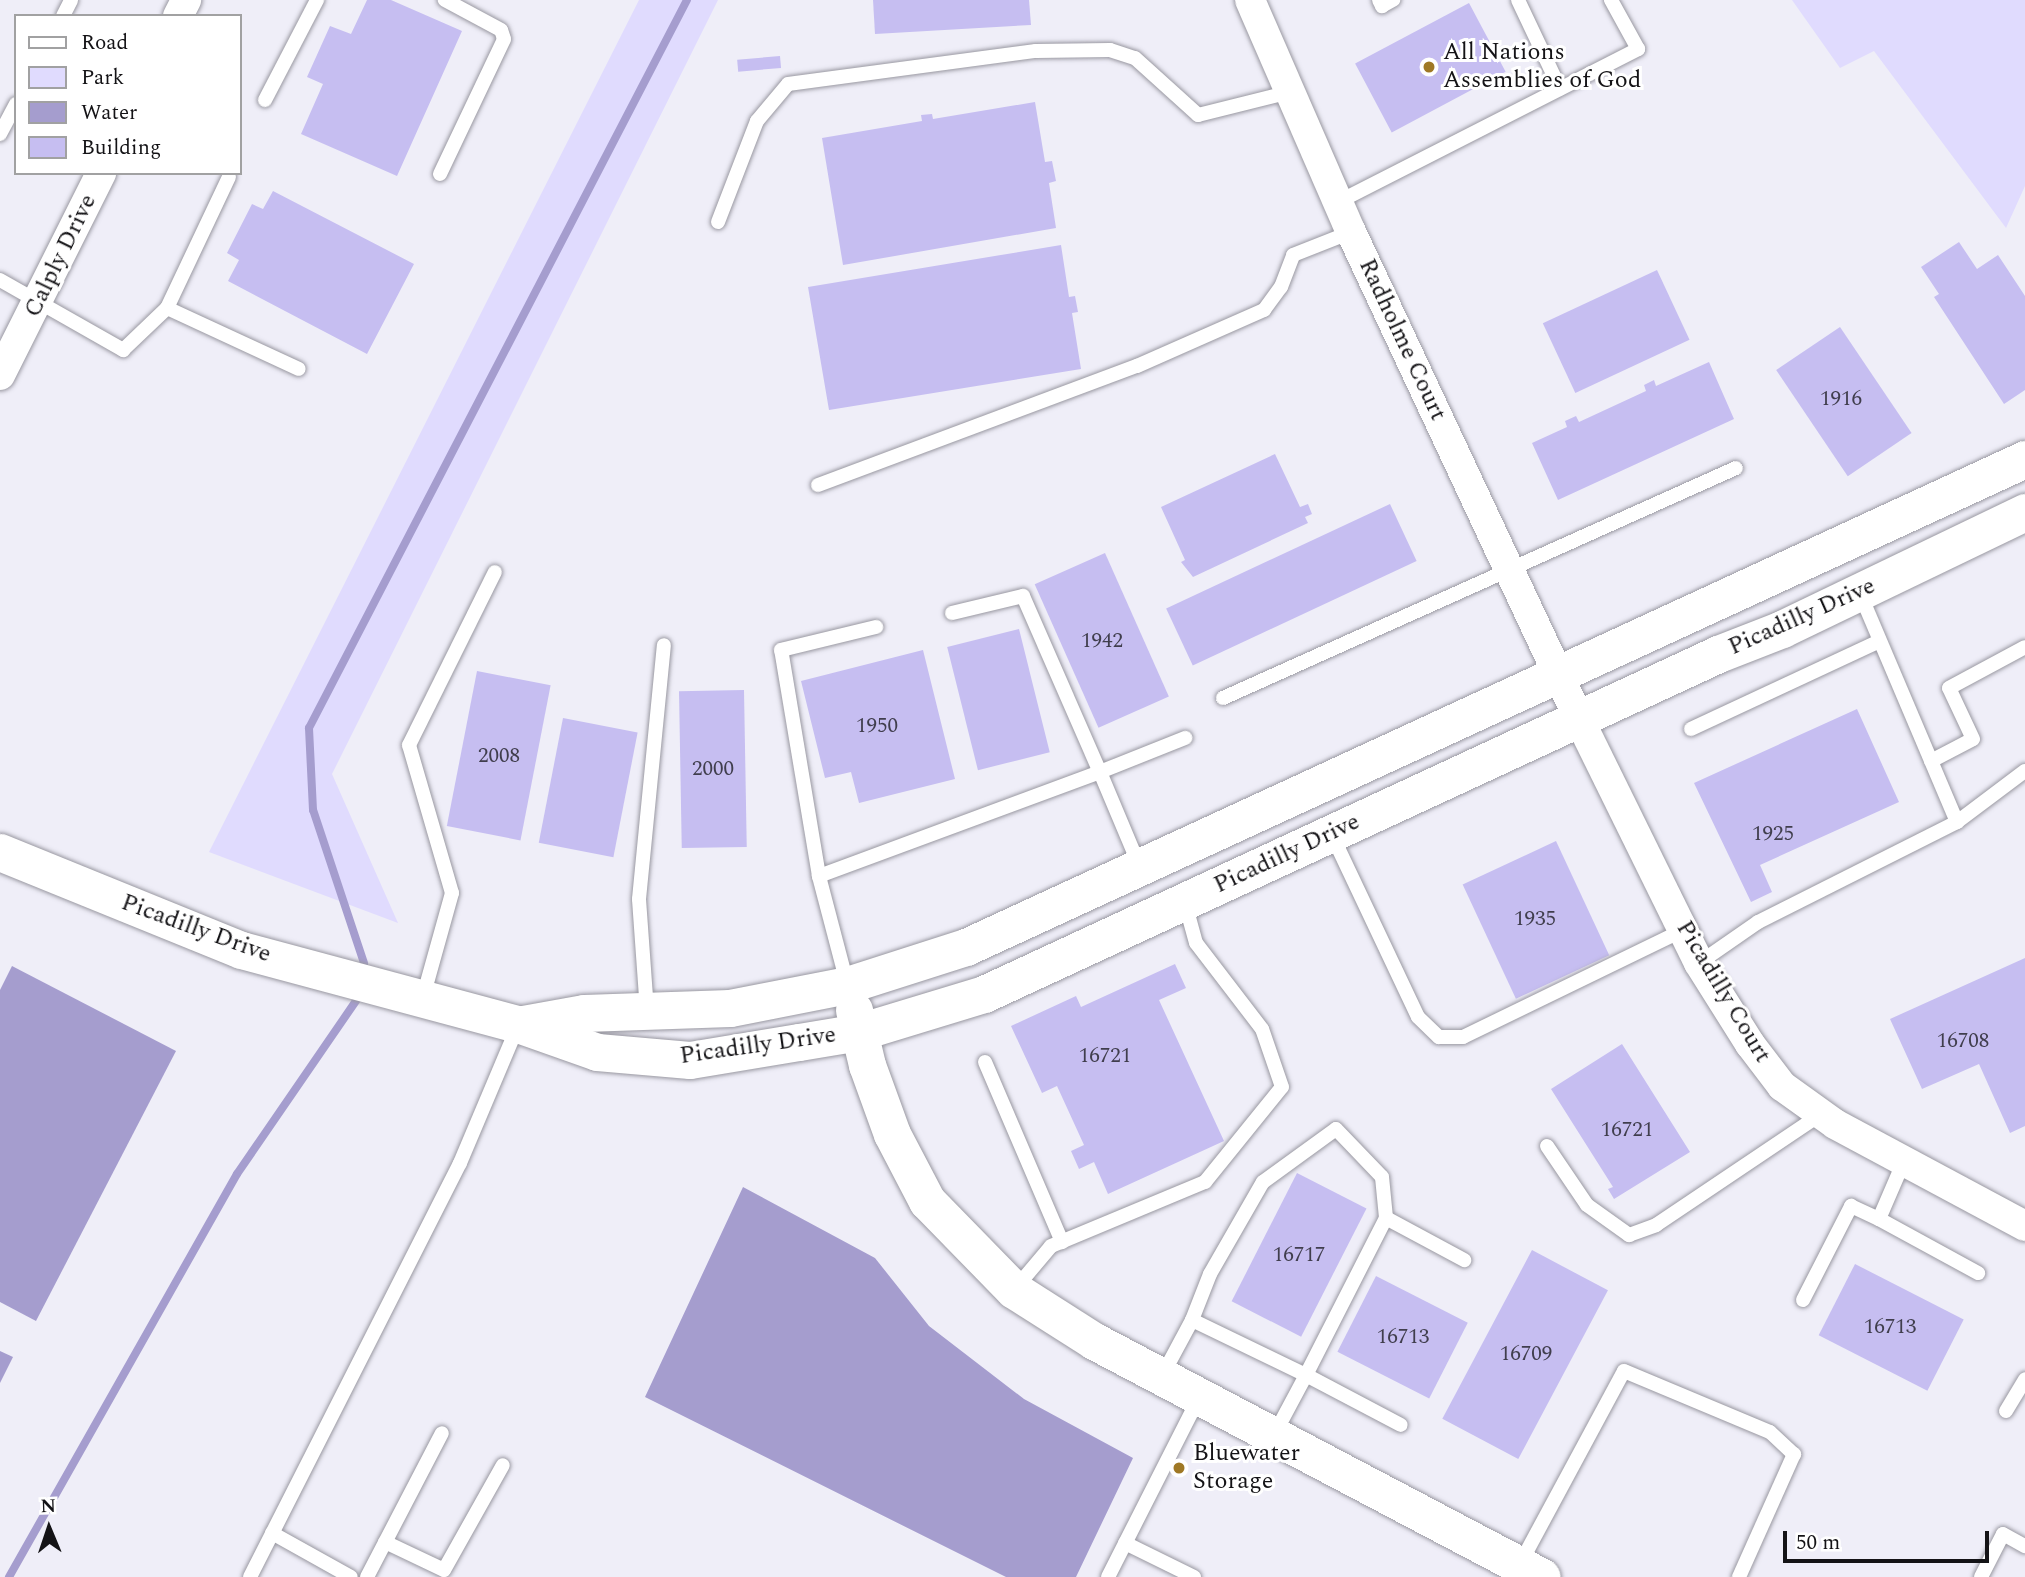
<!DOCTYPE html>
<style>
body{margin:0}
#map{position:relative;width:2025px;height:1577px;overflow:hidden;background:#efeef8;font-family:Spectral,serif}
div>[style]{position:absolute}
[style*='--x']{left:calc(var(--x)*1px);top:calc(var(--y)*1px);width:calc(var(--w)*1px);rotate:calc(var(--a)*1deg)}
.green>*{inset:0;background:#e0dbfe}
.water>*{inset:0;background:#a59dce}
.stream>*{height:8px;margin:-4px;padding:0 4px;transform-origin:4px;border-radius:4px;background:#a59dce}
.building>*{inset:0;background:#c6bef1;transform-origin:0 0}
.roads{filter:drop-shadow(0 0 2px #9998a1) drop-shadow(0 0 2px #9998a1)}
.service>*{height:14px;margin:-7px;padding:0 7px;transform-origin:7px;border-radius:7px;background:#fff}
.minor>*{height:30px;margin:-15px;padding:0 15px;transform-origin:15px;border-radius:15px;background:#fff}
.tertiary>*{height:37px;margin:-18.5px;padding:0 18.5px;transform-origin:18.5px;border-radius:18.5px;background:#fff}
.dots>*{width:19px;height:19px;translate:-50% -50%;box-sizing:border-box;border:4px solid #fff;border-radius:50%}
span{translate:-50% -50%;white-space:nowrap;text-align:center;line-height:1.15;-webkit-text-stroke:6px #fff;paint-order:stroke}
.number-label{font-size:21px;color:#403e4d}
.number-label span{-webkit-text-stroke-width:0}
.poi-label{font-size:24px;color:#141316}
.left{translate:0 -50%;text-align:left}
.street-label{font-size:24px;color:#141316}
.legend{position:absolute;left:14px;top:14px;width:228px;height:161px;box-sizing:border-box;background:#fff;border:2px solid #a1a1a2;margin:0;padding:9px 12px;list-style:none;font-size:21px;color:#141316}
.legend li{display:flex;align-items:center;gap:14px;height:35px}
.legend b{width:35px;border:2px solid #a1a1a2}
.north{position:absolute;left:14px;top:1493px;width:70px;height:70px;-webkit-text-stroke:5px #fff;paint-order:stroke;rotate:358deg;font-size:19px;font-weight:700;line-height:28px;text-align:center;color:#141316}
.north::after{content:'';display:block;margin:auto;width:24px;height:32px;background:#141316;clip-path:polygon(50% 0,100% 100%,50% 72%,0 100%)}
.scale{position:absolute;left:1783px;top:1531px;width:206px;height:32px;box-sizing:border-box;border:4px solid #141316;border-top:0;padding-left:9px;font-size:21px;line-height:24px;white-space:nowrap;color:#141316;-webkit-text-stroke:5px #fff;paint-order:stroke}
</style>
<div id="map">
<div class="green">
<i style="clip-path:polygon(639px 0,718px 0,332px 774px,398px 923px,209px 852px)"></i>
<i style="clip-path:polygon(1792px 0,2025px 0,2025px 186px,2006px 228px,1874px 51px,1840px 68px)"></i>
</div>
<div class="water">
<i style="clip-path:polygon(12px 966px,176px 1051px,36px 1321px,0 1302px,0 990px)"></i>
<i style="clip-path:polygon(743px 1187px,875px 1258px,929px 1326px,1024px 1399px,1133px 1458px,1076px 1577px,1006px 1577px,645px 1397px)"></i>
<i style="clip-path:polygon(0 1351px,13px 1357px,0 1383px)"></i>
</div>
<div class="stream">
<i style="--x:364;--y:963;--w:161;--a:-108.4"></i>
<i style="--x:313;--y:810;--w:82;--a:-92.8"></i>
<i style="--x:309;--y:728;--w:820;--a:-62.56"></i>
<i style="--x:9;--y:1577;--w:463;--a:-60.5"></i>
<i style="--x:237;--y:1174;--w:214;--a:-55.5"></i>
</div>
<div class="building">
<i style="clip-path:polygon(367px 0,391px 0,462px 31px,397px 176px,301px 134px,323px 84px,307px 77px,330px 26px,351px 34px)"></i>
<i style="clip-path:polygon(873px 0,1029px 0,1031px 25px,875px 34px)"></i>
<i style="left:1469px;top:3px;width:78px;height:129px;rotate:62deg"></i>
<i style="left:780px;top:56px;width:12px;height:43px;rotate:85deg"></i>
<i style="clip-path:polygon(1035px 102px,1045px 162px,1052px 161px,1056px 181px,1049px 183px,1056px 228px,843px 265px,822px 138px,922px 121px,921px 115px,932px 114px,933px 119px)"></i>
<i style="clip-path:polygon(273px 191px,414px 264px,367px 354px,228px 281px,239px 260px,227px 253px,252px 204px,263px 209px)"></i>
<i style="clip-path:polygon(1959px 242px,1977px 269px,1998px 255px,2025px 296px,2025px 390px,2004px 404px,1934px 297px,1939px 294px,1921px 267px)"></i>
<i style="clip-path:polygon(1061px 245px,1069px 297px,1075px 296px,1078px 312px,1072px 313px,1081px 369px,829px 410px,808px 287px)"></i>
<i style="left:1657px;top:270px;width:77px;height:126px;rotate:65deg"></i>
<i style="left:1840px;top:327px;width:128px;height:77px;rotate:56deg"></i>
<i style="clip-path:polygon(1709px 362px,1734px 419px,1558px 500px,1532px 443px,1567px 427px,1565px 421px,1576px 416px,1579px 422px,1646px 391px,1644px 385px,1654px 380px,1656px 386px)"></i>
<i style="clip-path:polygon(1275px 454px,1300px 507px,1308px 504px,1312px 514px,1305px 517px,1308px 523px,1193px 577px,1181px 562px,1185px 560px,1161px 507px)"></i>
<i style="left:1390px;top:504px;width:63px;height:247px;rotate:65deg"></i>
<i style="left:1105px;top:553px;width:157px;height:77px;rotate:66deg"></i>
<i style="left:1019px;top:629px;width:127px;height:74px;rotate:76deg"></i>
<i style="clip-path:polygon(923px 650px,955px 779px,859px 803px,851px 772px,825px 778px,801px 681px)"></i>
<i style="left:477px;top:671px;width:75px;height:158px;rotate:11deg"></i>
<i style="left:744px;top:690px;width:157px;height:65px;rotate:89deg"></i>
<i style="clip-path:polygon(1857px 709px,1899px 802px,1760px 865px,1772px 892px,1751px 902px,1694px 783px)"></i>
<i style="left:563px;top:718px;width:76px;height:127px;rotate:11deg"></i>
<i style="left:1556px;top:841px;width:126px;height:103px;rotate:65deg"></i>
<i style="clip-path:polygon(2025px 958px,2025px 1126px,2010px 1133px,1979px 1064px,1922px 1089px,1890px 1019px)"></i>
<i style="clip-path:polygon(1175px 964px,1186px 988px,1159px 1000px,1224px 1141px,1108px 1194px,1094px 1162px,1079px 1169px,1071px 1151px,1084px 1145px,1057px 1086px,1042px 1093px,1011px 1026px,1076px 996px,1081px 1007px)"></i>
<i style="clip-path:polygon(1622px 1044px,1690px 1152px,1614px 1199px,1608px 1189px,1613px 1187px,1551px 1089px)"></i>
<i style="left:1297px;top:1173px;width:78px;height:144px;rotate:27deg"></i>
<i style="left:1532px;top:1250px;width:86px;height:191px;rotate:28deg"></i>
<i style="left:1855px;top:1264px;width:122px;height:80px;rotate:27deg"></i>
<i style="left:1376px;top:1276px;width:103px;height:85px;rotate:27deg"></i>
</div>
<div class="roads">
<div class="service">
<i style="--x:1379;--y:0;--w:7;--a:63"></i>
<i style="--x:1382;--y:6;--w:13;--a:-29"></i>
<i style="--x:1518;--y:0;--w:98;--a:64.7"></i>
<i style="--x:63;--y:16;--w:18;--a:-63"></i>
<i style="--x:265;--y:100;--w:113;--a:-62.5"></i>
<i style="--x:0;--y:134;--w:34;--a:-62"></i>
<i style="--x:440;--y:174;--w:149;--a:-64.6"></i>
<i style="--x:504;--y:39;--w:9;--a:-108"></i>
<i style="--x:501;--y:30;--w:64;--a:-151.8"></i>
<i style="--x:1338;--y:202;--w:337;--a:-27"></i>
<i style="--x:1638;--y:49;--w:56;--a:-118.9"></i>
<i style="--x:718;--y:222;--w:108;--a:-68.9"></i>
<i style="--x:757;--y:121;--w:48;--a:-50"></i>
<i style="--x:788;--y:84;--w:250;--a:-7.6"></i>
<i style="--x:1036;--y:51;--w:74;--a:-0.8"></i>
<i style="--x:1110;--y:50;--w:26;--a:18"></i>
<i style="--x:1135;--y:58;--w:85;--a:42.1"></i>
<i style="--x:1198;--y:115;--w:95;--a:-14"></i>
<i style="--x:0;--y:280;--w:142;--a:29.6"></i>
<i style="--x:123;--y:350;--w:61;--a:-43.7"></i>
<i style="--x:167;--y:308;--w:145;--a:-64.7"></i>
<i style="--x:167;--y:308;--w:145;--a:24.8"></i>
<i style="--x:818;--y:485;--w:340;--a:-20.5"></i>
<i style="--x:1137;--y:366;--w:139;--a:-23.8"></i>
<i style="--x:1264;--y:310;--w:29;--a:-54"></i>
<i style="--x:1281;--y:287;--w:34;--a:-69"></i>
<i style="--x:1293;--y:255;--w:62;--a:-21.6"></i>
<i style="--x:952;--y:613;--w:73;--a:-13.5"></i>
<i style="--x:1023;--y:596;--w:192;--a:66.4"></i>
<i style="--x:1100;--y:772;--w:92;--a:-21.8"></i>
<i style="--x:1223;--y:698;--w:562;--a:-24.15"></i>
<i style="--x:1691;--y:729;--w:208;--a:-25"></i>
<i style="--x:1931;--y:761;--w:47;--a:-27.6"></i>
<i style="--x:1973;--y:739;--w:56;--a:-115.2"></i>
<i style="--x:1949;--y:688;--w:86;--a:-28.3"></i>
<i style="--x:1957;--y:822;--w:85;--a:-36.9"></i>
<i style="--x:1332;--y:835;--w:201;--a:64.7"></i>
<i style="--x:1418;--y:1017;--w:29;--a:44"></i>
<i style="--x:1439;--y:1037;--w:24;--a:0"></i>
<i style="--x:1463;--y:1037;--w:245;--a:-25.9"></i>
<i style="--x:819;--y:876;--w:229;--a:-99.5"></i>
<i style="--x:781;--y:650;--w:98;--a:-13.6"></i>
<i style="--x:1699;--y:963;--w:72;--a:-34.8"></i>
<i style="--x:1758;--y:922;--w:223;--a:-26.7"></i>
<i style="--x:1957;--y:822;--w:249;--a:-113"></i>
<i style="--x:847;--y:983;--w:111;--a:-104.7"></i>
<i style="--x:819;--y:876;--w:300;--a:-20.3"></i>
<i style="--x:1100;--y:772;--w:101;--a:67.2"></i>
<i style="--x:423;--y:997;--w:108;--a:-74.4"></i>
<i style="--x:452;--y:893;--w:154;--a:-106.2"></i>
<i style="--x:409;--y:745;--w:193;--a:-63.6"></i>
<i style="--x:647;--y:1011;--w:112;--a:-94.1"></i>
<i style="--x:639;--y:899;--w:255;--a:-84.4"></i>
<i style="--x:985;--y:1062;--w:196;--a:66.8"></i>
<i style="--x:1547;--y:1146;--w:71;--a:55.9"></i>
<i style="--x:1587;--y:1205;--w:52;--a:35.5"></i>
<i style="--x:1629;--y:1235;--w:29;--a:-20"></i>
<i style="--x:1656;--y:1225;--w:199;--a:-33.9"></i>
<i style="--x:1879;--y:1219;--w:113;--a:28.6"></i>
<i style="--x:1014;--y:1290;--w:57;--a:-49.9"></i>
<i style="--x:1051;--y:1246;--w:167;--a:-22.6"></i>
<i style="--x:1205;--y:1182;--w:122;--a:-51"></i>
<i style="--x:1282;--y:1087;--w:61;--a:-109"></i>
<i style="--x:1262;--y:1029;--w:108;--a:-127.5"></i>
<i style="--x:1196;--y:943;--w:41;--a:-105.4"></i>
<i style="--x:1803;--y:1300;--w:106;--a:-62.9"></i>
<i style="--x:1851;--y:1206;--w:31;--a:25"></i>
<i style="--x:1879;--y:1219;--w:63;--a:-66.7"></i>
<i style="--x:1192;--y:1320;--w:49;--a:-68.6"></i>
<i style="--x:1210;--y:1274;--w:106;--a:-60.1"></i>
<i style="--x:1263;--y:1182;--w:90;--a:-36"></i>
<i style="--x:1336;--y:1129;--w:66;--a:46.2"></i>
<i style="--x:1382;--y:1177;--w:41;--a:84.4"></i>
<i style="--x:1386;--y:1218;--w:89;--a:28.3"></i>
<i style="--x:1162;--y:1376;--w:64;--a:-61.8"></i>
<i style="--x:1192;--y:1320;--w:127;--a:25.8"></i>
<i style="--x:1306;--y:1375;--w:176;--a:-63"></i>
<i style="--x:2006;--y:1411;--w:37;--a:-59"></i>
<i style="--x:1274;--y:1435;--w:68;--a:-61.9"></i>
<i style="--x:1306;--y:1375;--w:107;--a:27.8"></i>
<i style="--x:272;--y:1533;--w:90;--a:29.1"></i>
<i style="--x:385;--y:1542;--w:65;--a:25.4"></i>
<i style="--x:444;--y:1570;--w:120;--a:-60.7"></i>
<i style="--x:1125;--y:1543;--w:77;--a:26.2"></i>
<i style="--x:1520;--y:1564;--w:219;--a:-61.7"></i>
<i style="--x:1624;--y:1371;--w:158;--a:22.7"></i>
<i style="--x:1770;--y:1432;--w:33;--a:43"></i>
<i style="--x:1794;--y:1454;--w:135;--a:114.1"></i>
<i style="--x:250;--y:1577;--w:464;--a:-63.1"></i>
<i style="--x:460;--y:1163;--w:149;--a:-67.1"></i>
<i style="--x:367;--y:1577;--w:162;--a:-62.5"></i>
<i style="--x:1108;--y:1577;--w:201;--a:-63.1"></i>
<i style="--x:1981;--y:1577;--w:48;--a:-62.9"></i>
<i style="--x:2003;--y:1534;--w:25;--a:29"></i>
</div>
<div class="minor">
<i style="--x:1250;--y:0;--w:253;--a:66.5"></i>
<i style="--x:1351;--y:232;--w:538;--a:64.91"></i>
<i style="--x:1579;--y:719;--w:272;--a:63.8"></i>
<i style="--x:1699;--y:963;--w:96;--a:57.8"></i>
<i style="--x:1750;--y:1044;--w:53;--a:52.7"></i>
<i style="--x:1782;--y:1086;--w:65;--a:35.6"></i>
<i style="--x:1835;--y:1124;--w:216;--a:28.2"></i>
<i style="--x:178;--y:16;--w:18;--a:-63"></i>
<i style="--x:0;--y:375;--w:226;--a:-63.4"></i>
</div>
<div class="tertiary">
<i style="--x:0;--y:852;--w:260;--a:22.1"></i>
<i style="--x:241;--y:950;--w:287;--a:15"></i>
<i style="--x:518;--y:1024;--w:84;--a:19.5"></i>
<i style="--x:597;--y:1052;--w:93;--a:4.9"></i>
<i style="--x:690;--y:1060;--w:110;--a:-9.4"></i>
<i style="--x:799;--y:1042;--w:61;--a:-9.5"></i>
<i style="--x:859;--y:1032;--w:131;--a:-16.9"></i>
<i style="--x:984;--y:994;--w:809;--a:-24.85"></i>
<i style="--x:1718;--y:654;--w:69;--a:-21.3"></i>
<i style="--x:1782;--y:629;--w:270;--a:-25.7"></i>
<i style="--x:854;--y:1010;--w:57;--a:76.7"></i>
<i style="--x:867;--y:1065;--w:73;--a:70.1"></i>
<i style="--x:892;--y:1134;--w:76;--a:62.4"></i>
<i style="--x:927;--y:1201;--w:124;--a:45.7"></i>
<i style="--x:1014;--y:1290;--w:95;--a:32.5"></i>
<i style="--x:1094;--y:1341;--w:506;--a:27.78"></i>
<i style="--x:523;--y:1024;--w:62;--a:-10.2"></i>
<i style="--x:584;--y:1013;--w:146;--a:-2"></i>
<i style="--x:730;--y:1008;--w:119;--a:-11.1"></i>
<i style="--x:847;--y:985;--w:125;--a:-17.7"></i>
<i style="--x:966;--y:947;--w:1166;--a:-24.74"></i>
</div>
</div>
<div class="dots">
<i style="left:1429px;top:67px;background:#9f7825"></i>
<i style="left:1179px;top:1468px;background:#9f7825"></i>
</div>
<div class="number-label">
<span style="left:1841px;top:399px">1916</span>
<span style="left:1102px;top:641px">1942</span>
<span style="left:877px;top:726px">1950</span>
<span style="left:499px;top:756px">2008</span>
<span style="left:713px;top:769px">2000</span>
<span style="left:1773px;top:834px">1925</span>
<span style="left:1535px;top:919px">1935</span>
<span style="left:1963px;top:1041px">16708</span>
<span style="left:1105px;top:1056px">16721</span>
<span style="left:1627px;top:1130px">16721</span>
<span style="left:1299px;top:1255px">16717</span>
<span style="left:1890px;top:1327px">16713</span>
<span style="left:1403px;top:1337px">16713</span>
<span style="left:1526px;top:1354px">16709</span>
</div>
<div class="poi-label">
<span class="left" style="left:1443px;top:67px">All Nations<br>Assemblies of God</span>
<span class="left" style="left:1193px;top:1468px">Bluewater<br>Storage</span>
</div>
<div class="street-label">
<span style="left:61px;top:256px;rotate:-64deg">Calply Drive</span>
<span style="left:1402px;top:340px;rotate:65deg">Radholme Court</span>
<span style="left:1802px;top:617px;rotate:-24deg">Picadilly Drive</span>
<span style="left:1287px;top:854px;rotate:-25deg">Picadilly Drive</span>
<span style="left:196px;top:929px;rotate:20deg">Picadilly Drive</span>
<span style="left:1723px;top:992px;rotate:59deg">Picadilly Court</span>
<span style="left:758px;top:1046px;rotate:-8deg">Picadilly Drive</span>
</div>
<ul class="legend">
<li><b style="height:9px;background:#fff"></b>Road</li>
<li><b style="height:19px;background:#e0dbfe"></b>Park</li>
<li><b style="height:19px;background:#a59dce"></b>Water</li>
<li><b style="height:19px;background:#c6bef1"></b>Building</li>
</ul>
<div class="north">N</div>
<div class="scale">50 m</div>
</div>
